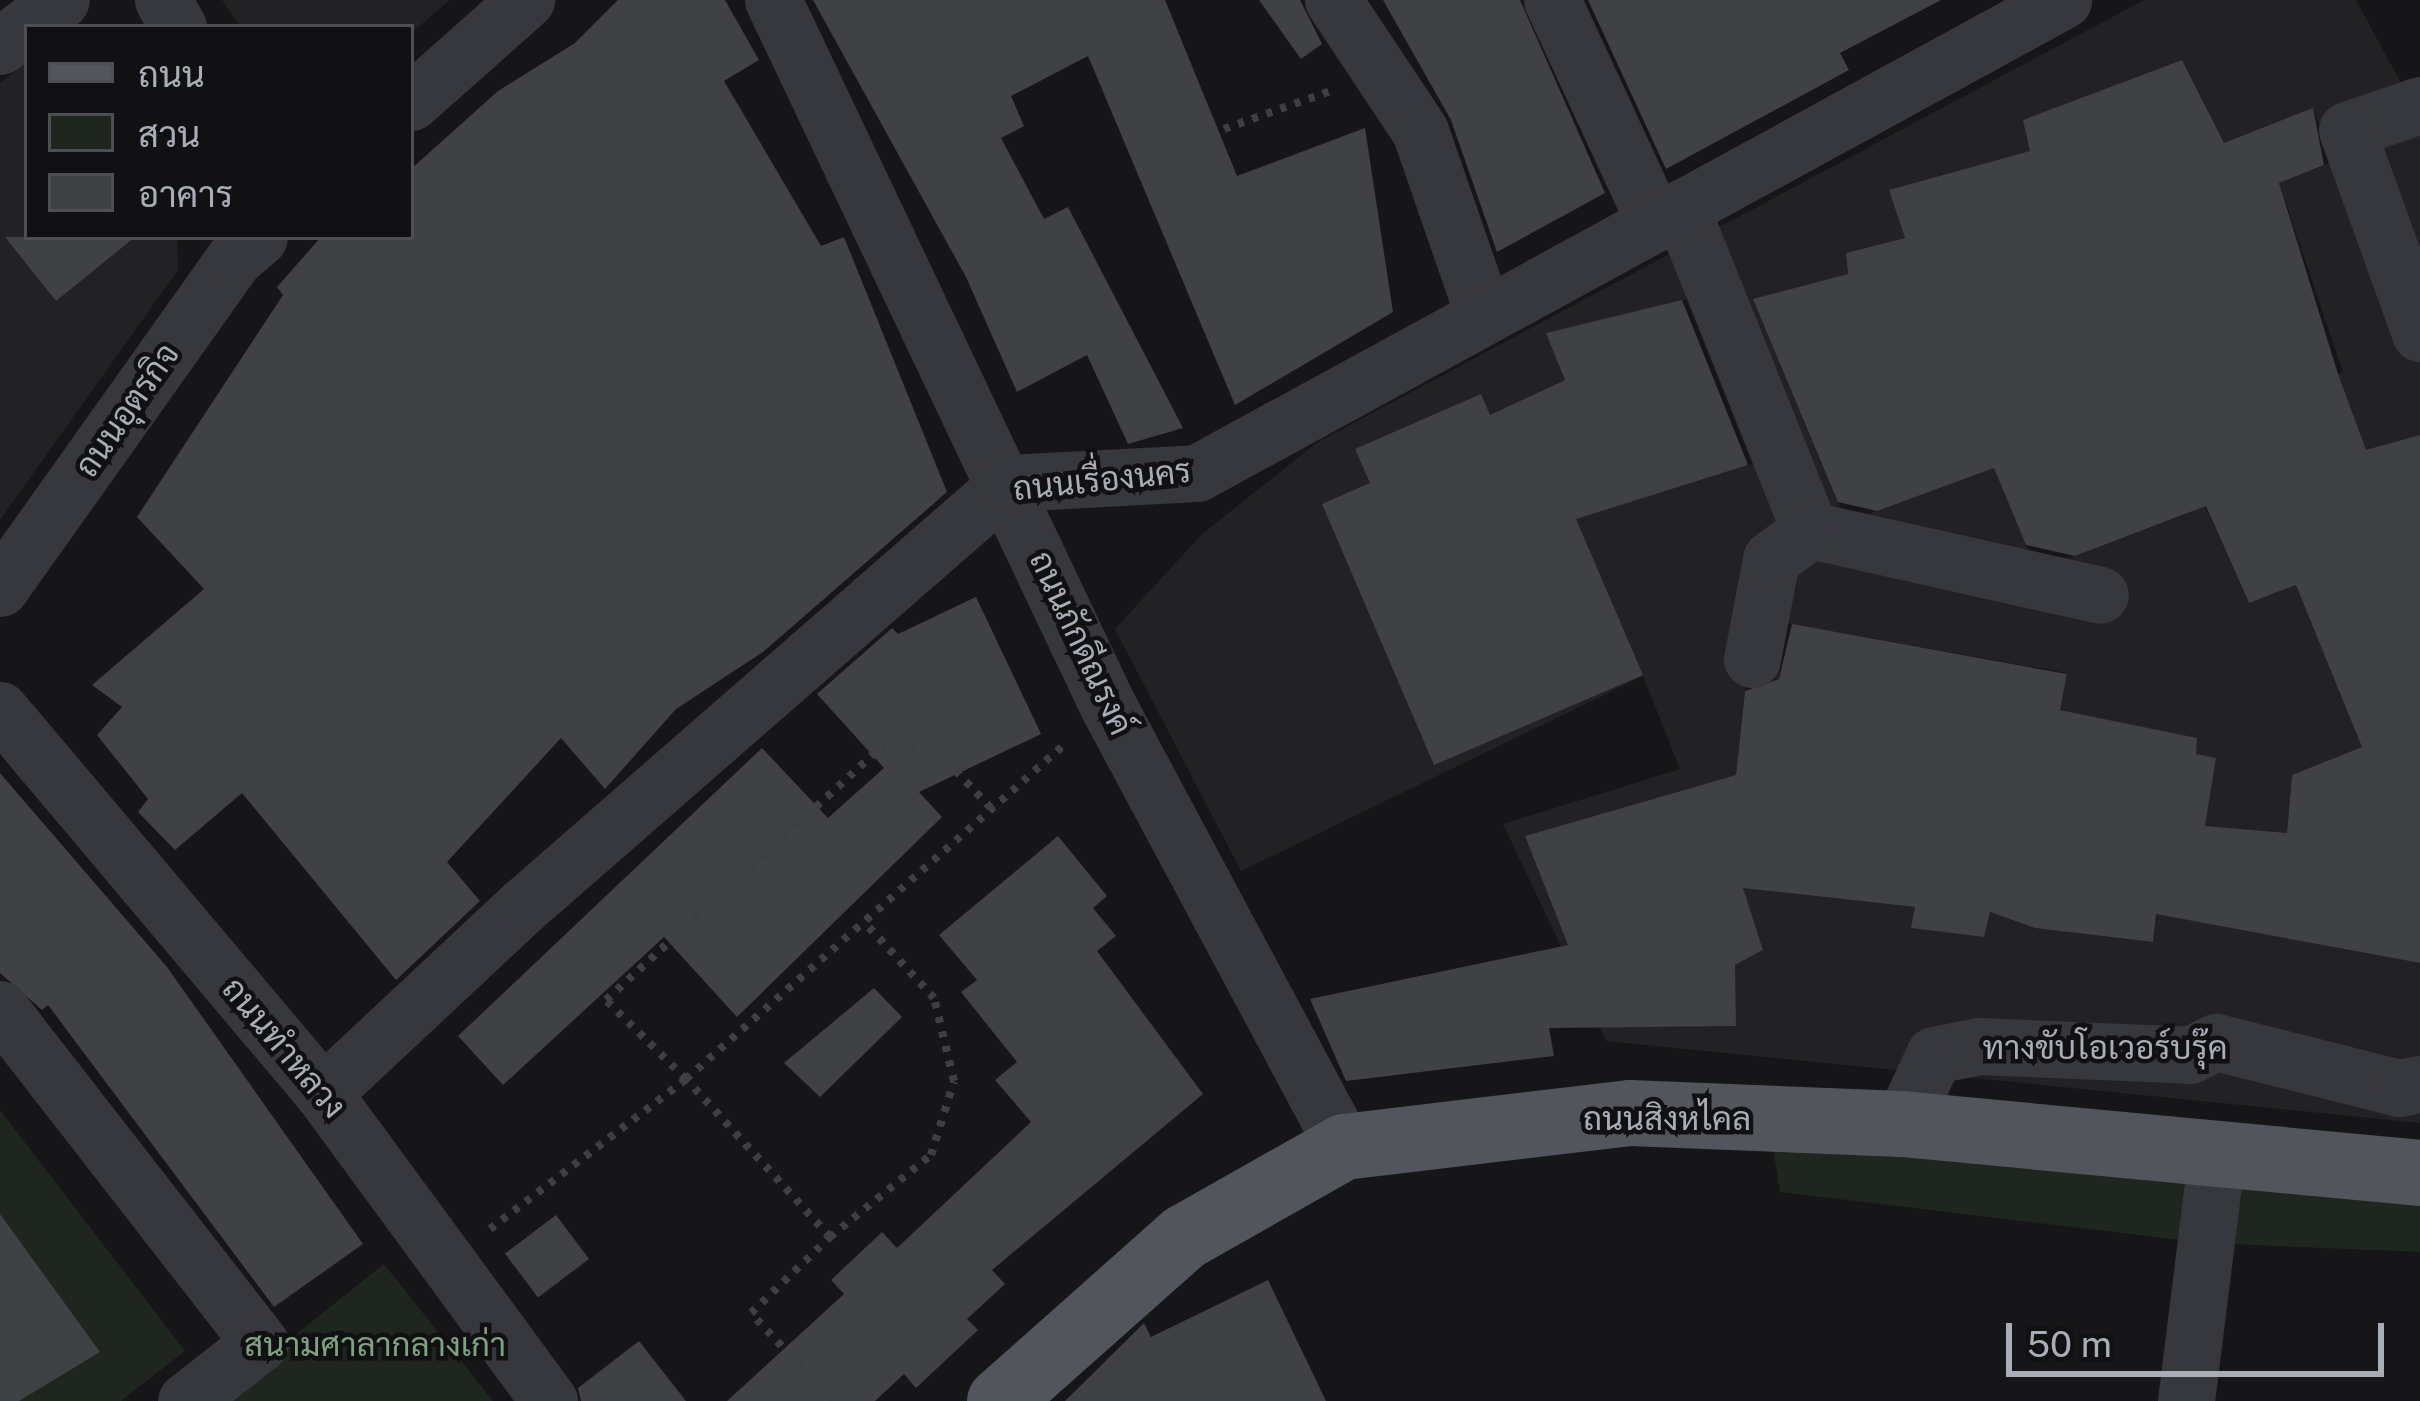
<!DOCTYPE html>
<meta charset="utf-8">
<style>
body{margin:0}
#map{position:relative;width:2420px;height:1401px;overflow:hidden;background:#161618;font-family:"Public Sans",Sarabun,sans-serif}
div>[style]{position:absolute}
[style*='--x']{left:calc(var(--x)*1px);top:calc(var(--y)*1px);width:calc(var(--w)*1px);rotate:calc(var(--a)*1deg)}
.built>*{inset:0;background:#222225}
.green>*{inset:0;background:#1e261f}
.building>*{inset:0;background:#404145;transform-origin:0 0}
.path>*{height:8px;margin-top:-4px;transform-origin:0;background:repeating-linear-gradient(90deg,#3d3f44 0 6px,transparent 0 15px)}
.minor>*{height:57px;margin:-28.5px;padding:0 28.5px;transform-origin:28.5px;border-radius:28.5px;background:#37383d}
.major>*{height:66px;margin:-33px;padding:0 33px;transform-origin:33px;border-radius:33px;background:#53555c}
span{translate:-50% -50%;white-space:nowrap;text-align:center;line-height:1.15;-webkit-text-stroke:9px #111113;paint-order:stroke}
.street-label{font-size:33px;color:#a8adb8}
.park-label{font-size:33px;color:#7fa381}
.legend{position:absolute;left:24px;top:24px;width:390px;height:216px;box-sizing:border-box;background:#111113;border:3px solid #4d4f55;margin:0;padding:15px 21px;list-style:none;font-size:36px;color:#a8adb8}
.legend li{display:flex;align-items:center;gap:24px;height:60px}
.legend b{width:60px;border:3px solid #4d4f55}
.scale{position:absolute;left:2006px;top:1323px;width:378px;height:54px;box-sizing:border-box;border:6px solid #a8adb8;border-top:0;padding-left:15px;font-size:36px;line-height:42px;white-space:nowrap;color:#a8adb8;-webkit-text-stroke:9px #111113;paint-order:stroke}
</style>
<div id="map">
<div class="built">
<i style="clip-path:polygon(222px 0,450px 0,411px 33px,241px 27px)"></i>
<i style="clip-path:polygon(evenodd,2144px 0,2356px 0,2420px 118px,2420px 435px,2204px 503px,2249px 603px,2347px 566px,2362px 747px,2292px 775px,2287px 833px,2185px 919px,2420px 963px,2420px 1123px,1606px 1041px,1503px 824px,1680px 769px,1643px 676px,1241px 871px,1115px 629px,1202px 534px,1318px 442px,2144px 0,2182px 60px,2224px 143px,2313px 109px,2335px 161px,2279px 183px,2343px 372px,2270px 393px,2192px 512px,2037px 570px,1994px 468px,1846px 522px,1758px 299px,1848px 274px,1846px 253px,1905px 238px,1890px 190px,2030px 151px,2024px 120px,2182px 60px,2144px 0,1700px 296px,1755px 463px,1606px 509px,1543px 390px,1565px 380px,1547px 333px,1700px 296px,2144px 0,1784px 623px,2067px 673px,2060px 710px,2196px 738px,2196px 754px,2216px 758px,2206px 818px,2157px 905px,2152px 942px,2035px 928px,1990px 912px,1983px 937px,1912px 928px,1915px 907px,1799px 894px,1800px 845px,1735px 785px,1746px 679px,1779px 679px,1784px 623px,2144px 0,1708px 783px,1763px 950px,1735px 965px,1735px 1026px,1605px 1027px,1525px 836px,1708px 783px)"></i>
<i style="clip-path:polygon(27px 62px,27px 237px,177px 237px,178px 270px,0 520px,0 83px)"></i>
</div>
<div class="green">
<i style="clip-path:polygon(0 1110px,185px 1351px,121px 1401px,0 1401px)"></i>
<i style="clip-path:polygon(1772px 1141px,2420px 1177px,2420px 1252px,2205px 1243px,1780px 1192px)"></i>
<i style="clip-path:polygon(384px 1264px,493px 1401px,212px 1401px)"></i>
</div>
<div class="building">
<i style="clip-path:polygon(618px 0,725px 0,759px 60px,724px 81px,821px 246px,844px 237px,947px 492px,763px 652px,676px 709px,605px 789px,561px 738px,447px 862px,480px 901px,396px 980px,242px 793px,175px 850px,138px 812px,148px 799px,97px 735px,122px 707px,92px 685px,204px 589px,137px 517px,283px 295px,277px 287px,321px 237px,411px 237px,411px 169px,498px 91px,575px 43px)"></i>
<i style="clip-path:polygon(813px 0,1165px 0,1237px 176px,1365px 128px,1393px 312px,1235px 405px,1088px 56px,1011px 96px,1024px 126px,1001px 138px,1044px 219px,1068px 207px,1183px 428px,1128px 444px,1087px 355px,1017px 392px,966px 277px)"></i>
<i style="clip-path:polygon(1259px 0,1300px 0,1322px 44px,1301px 59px)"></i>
<i style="clip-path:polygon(1383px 0,1520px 0,1605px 193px,1497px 252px,1451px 120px)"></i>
<i style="clip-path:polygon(1588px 0,1941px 0,1840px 53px,1849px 70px,1666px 169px)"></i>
<i style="clip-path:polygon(2182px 60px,2224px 143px,2313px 108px,2324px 165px,2279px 183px,2338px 374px,2366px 450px,2420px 435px,2420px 963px,2156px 914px,2153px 942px,2035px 928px,1990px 912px,1984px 937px,1911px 928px,1915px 907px,1743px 888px,1763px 950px,1735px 965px,1736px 1026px,1549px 1028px,1554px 1056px,1346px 1081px,1310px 999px,1568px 945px,1525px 836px,1736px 775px,1745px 691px,1779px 679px,1792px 624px,2067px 674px,2060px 710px,2197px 738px,2196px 754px,2216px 758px,2205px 826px,2287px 833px,2292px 775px,2362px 747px,2296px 585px,2249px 603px,2206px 506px,2075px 556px,2026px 545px,1994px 468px,1877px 511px,1838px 502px,1753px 299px,1848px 274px,1846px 253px,1905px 238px,1889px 190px,2030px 151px,2023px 120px)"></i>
<i style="clip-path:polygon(5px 237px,135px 237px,56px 301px)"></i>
<i style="clip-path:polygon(1682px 300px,1748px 465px,1576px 519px,1643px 675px,1434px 765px,1322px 504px,1370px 483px,1355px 449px,1481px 394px,1490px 415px,1565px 380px,1546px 333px)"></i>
<i style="clip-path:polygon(976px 597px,1041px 734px,919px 792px,942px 817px,737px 1017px,664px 937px,503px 1085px,458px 1036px,762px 748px,828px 818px,884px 768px,817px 694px,892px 628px,898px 634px)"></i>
<i style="clip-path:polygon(0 773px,167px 967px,363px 1244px,274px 1307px,48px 1005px,42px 1010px,0 973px)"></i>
<i style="clip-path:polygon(1058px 836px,1107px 896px,1093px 908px,1116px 936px,1097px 951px,1203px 1094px,992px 1270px,1005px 1284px,967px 1319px,978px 1330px,916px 1388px,904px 1374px,875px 1401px,727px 1401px,844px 1294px,831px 1280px,882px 1232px,897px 1248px,1031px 1122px,995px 1080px,1017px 1062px,961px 992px,977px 980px,939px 935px)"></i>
<i style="clip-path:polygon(874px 988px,902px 1017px,820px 1097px,784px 1063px)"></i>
<i style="clip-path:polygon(0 1214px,100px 1352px,19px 1401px,0 1401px)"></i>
<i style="left:556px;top:1215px;width:55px;height:64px;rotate:53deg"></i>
<i style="clip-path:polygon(1268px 1280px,1326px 1401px,1065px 1401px,1144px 1323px,1151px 1337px)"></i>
<i style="clip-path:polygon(639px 1341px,686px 1401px,581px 1401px,578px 1388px)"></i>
</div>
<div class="path">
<i style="--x:1224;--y:129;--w:116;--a:-19.7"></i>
<i style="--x:490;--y:1229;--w:247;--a:-37.4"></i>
<i style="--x:686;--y:1079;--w:112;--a:-135.4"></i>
<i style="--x:606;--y:1000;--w:374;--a:-42.6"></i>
<i style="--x:881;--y:747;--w:54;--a:2.1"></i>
<i style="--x:935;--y:749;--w:83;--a:46.5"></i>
<i style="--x:830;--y:1237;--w:130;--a:-39.1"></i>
<i style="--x:931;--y:1155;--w:77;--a:-72.7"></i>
<i style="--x:954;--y:1081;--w:85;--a:-103.5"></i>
<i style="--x:934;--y:998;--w:103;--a:-132.6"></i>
<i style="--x:832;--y:1401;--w:120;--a:-132.6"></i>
<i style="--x:751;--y:1313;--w:110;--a:-43.9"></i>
<i style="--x:830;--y:1237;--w:214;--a:-132.3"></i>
<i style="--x:686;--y:1079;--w:507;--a:-41.48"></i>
</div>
<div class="minor">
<i style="--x:163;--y:0;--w:31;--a:61"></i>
<i style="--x:773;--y:0;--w:781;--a:64.62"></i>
<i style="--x:1108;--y:706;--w:500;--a:61.85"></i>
<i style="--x:1333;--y:0;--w:157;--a:56.4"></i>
<i style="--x:1420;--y:131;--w:196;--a:70.9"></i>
<i style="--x:1552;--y:0;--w:246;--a:65.2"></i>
<i style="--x:0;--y:46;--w:76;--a:-37"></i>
<i style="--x:411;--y:102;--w:154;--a:-41.6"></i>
<i style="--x:2420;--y:105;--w:77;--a:161.1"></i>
<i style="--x:2347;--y:130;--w:216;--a:70.2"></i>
<i style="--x:1681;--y:208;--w:347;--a:68.2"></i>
<i style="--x:1810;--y:530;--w:297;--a:12.6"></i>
<i style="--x:0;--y:588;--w:404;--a:-54.6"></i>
<i style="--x:234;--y:259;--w:33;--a:-41"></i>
<i style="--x:1752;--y:659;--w:102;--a:-79.2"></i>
<i style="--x:1771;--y:559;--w:49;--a:-36.6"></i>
<i style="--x:0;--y:710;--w:501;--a:49.86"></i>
<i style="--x:323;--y:1093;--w:382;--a:53.7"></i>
<i style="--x:0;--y:1009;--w:423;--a:52.1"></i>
<i style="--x:260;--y:1343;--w:94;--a:141.9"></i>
<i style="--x:323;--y:1093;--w:274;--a:-43.1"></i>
<i style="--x:523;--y:906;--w:644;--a:-41.09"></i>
<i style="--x:1008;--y:483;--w:189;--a:-3"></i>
<i style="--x:1197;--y:473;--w:987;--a:-28.64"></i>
<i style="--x:1902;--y:1124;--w:76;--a:-65.1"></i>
<i style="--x:1934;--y:1055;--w:46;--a:-11.3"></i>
<i style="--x:1979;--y:1046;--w:211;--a:2.4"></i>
<i style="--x:2190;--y:1055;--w:29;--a:-27"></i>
<i style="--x:2216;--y:1042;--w:189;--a:14.1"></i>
<i style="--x:2399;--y:1088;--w:21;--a:-11"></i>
<i style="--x:2186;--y:1401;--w:243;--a:-82.9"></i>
</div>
<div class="major">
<i style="--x:1000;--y:1401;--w:247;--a:-41.6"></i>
<i style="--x:1185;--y:1237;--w:183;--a:-29.5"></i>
<i style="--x:1344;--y:1147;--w:288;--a:-6.8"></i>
<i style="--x:1630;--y:1113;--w:272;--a:2.3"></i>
<i style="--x:1902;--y:1124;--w:520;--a:5.4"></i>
</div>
<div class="street-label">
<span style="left:127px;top:410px;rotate:-55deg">ถนนอุตรกิจ</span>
<span style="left:1102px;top:480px;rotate:-6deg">ถนนเรื่องนคร</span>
<span style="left:1081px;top:643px;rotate:65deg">ถนนภักดีณรงค์</span>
<span style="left:284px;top:1048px;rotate:50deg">ถนนทำหลวง</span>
<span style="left:2105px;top:1048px">ทางขับโอเวอร์บรุ๊ค</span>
<span style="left:1667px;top:1119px">ถนนสิงหไคล</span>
</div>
<div class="park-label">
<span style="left:375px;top:1345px">สนามศาลากลางเก่า</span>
</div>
<ul class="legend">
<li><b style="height:15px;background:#53555c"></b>ถนน</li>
<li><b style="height:33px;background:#1e261f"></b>สวน</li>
<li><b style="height:33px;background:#404145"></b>อาคาร</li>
</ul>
<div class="scale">50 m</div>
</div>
